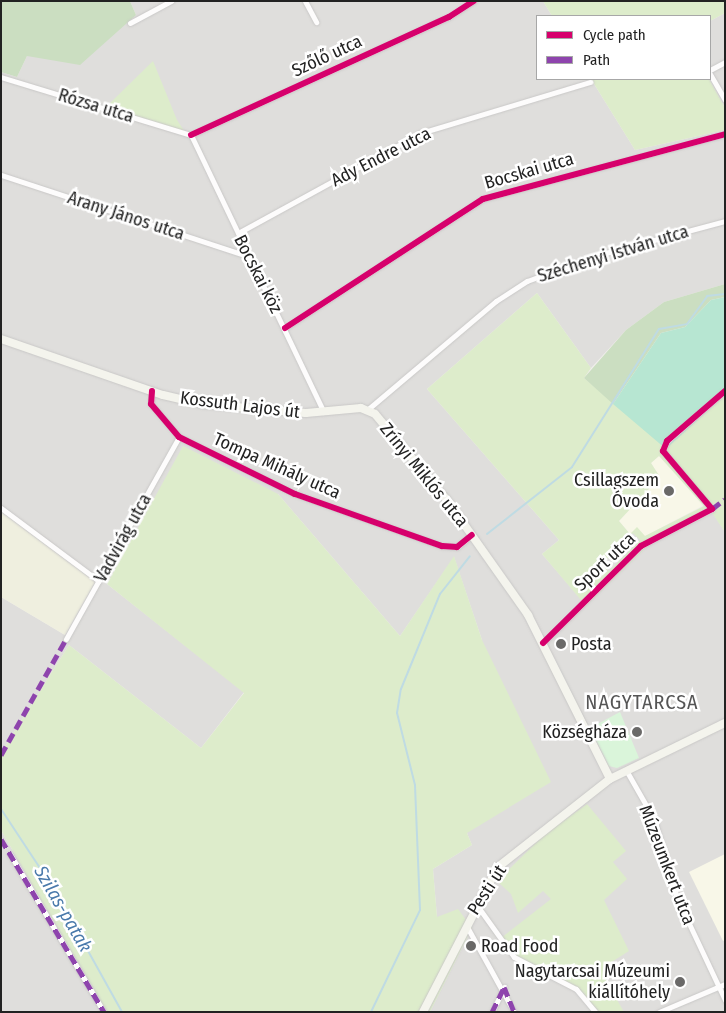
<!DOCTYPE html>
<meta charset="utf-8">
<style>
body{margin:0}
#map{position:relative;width:726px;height:1013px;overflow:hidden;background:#f0eeeb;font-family:"Fira Sans Condensed",sans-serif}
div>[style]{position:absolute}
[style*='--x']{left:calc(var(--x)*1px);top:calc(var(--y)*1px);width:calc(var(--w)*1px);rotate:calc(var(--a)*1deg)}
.residential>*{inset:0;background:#dfdedc}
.education>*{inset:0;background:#f8f7e8}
.farmland>*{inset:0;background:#efefdf}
.grass>*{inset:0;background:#ddeccb}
.forest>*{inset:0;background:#cbdec1}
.park>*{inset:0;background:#daf5da}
.pitch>*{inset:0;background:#b7e6d2}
.parking>*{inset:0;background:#e0dfde;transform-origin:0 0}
.stream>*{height:2px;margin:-1px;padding:0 1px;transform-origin:1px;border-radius:1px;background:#bfdbe3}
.roads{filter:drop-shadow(0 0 1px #c9c8c7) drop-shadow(0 0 1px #c9c8c7)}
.minor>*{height:5px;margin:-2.5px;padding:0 2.5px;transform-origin:2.5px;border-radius:2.5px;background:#fdfcfc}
.secondary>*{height:8px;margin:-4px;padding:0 4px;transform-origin:4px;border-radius:4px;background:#f4f4ed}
.quiet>*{height:5px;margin-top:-2.5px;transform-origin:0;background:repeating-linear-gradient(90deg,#8e44ad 0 10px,transparent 0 15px)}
.cycleway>*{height:6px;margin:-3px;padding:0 3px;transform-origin:3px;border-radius:3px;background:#d6006c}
.dots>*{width:14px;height:14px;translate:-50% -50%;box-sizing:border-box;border:2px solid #fff;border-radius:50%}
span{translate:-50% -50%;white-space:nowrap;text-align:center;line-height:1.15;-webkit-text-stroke:5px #fff;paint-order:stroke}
.street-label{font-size:18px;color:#222}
.poi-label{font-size:18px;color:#222}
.right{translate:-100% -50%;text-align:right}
.left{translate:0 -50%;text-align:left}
.water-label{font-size:19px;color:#4a7aab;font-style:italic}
.quarter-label{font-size:20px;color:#555;letter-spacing:1px}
.frame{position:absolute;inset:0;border:2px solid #222;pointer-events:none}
.legend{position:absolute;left:536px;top:15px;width:175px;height:65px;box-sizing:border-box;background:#fff;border:1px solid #a7a7a7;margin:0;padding:6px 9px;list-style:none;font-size:15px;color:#222}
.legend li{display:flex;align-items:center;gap:10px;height:25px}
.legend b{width:25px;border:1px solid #a7a7a7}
</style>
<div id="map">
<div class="residential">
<i style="clip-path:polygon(130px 1px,543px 1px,552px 16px,537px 16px,537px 79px,591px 79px,635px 150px,725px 130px,725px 284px,664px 302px,626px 330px,591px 368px,537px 293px,427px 389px,559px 540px,542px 554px,586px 605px,648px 546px,713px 513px,725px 532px,725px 1012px,430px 1012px,472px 928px,437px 917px,433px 869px,472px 845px,467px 833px,482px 640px,454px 557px,400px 636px,278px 494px,107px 584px,244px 692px,201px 748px,69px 645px,1px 753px,1px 597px,65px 635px,94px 582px,1px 512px,1px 72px,17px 77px,27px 56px,136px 15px)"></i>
<i style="clip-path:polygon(725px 13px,725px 108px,709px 79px,710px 21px)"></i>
<i style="clip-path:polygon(1px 830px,105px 1012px,1px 1012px)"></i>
</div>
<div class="education">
<i style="clip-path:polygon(659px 456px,704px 505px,645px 536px,630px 534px,619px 521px,660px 477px,651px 463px)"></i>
<i style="clip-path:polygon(725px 854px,725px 940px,723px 941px,689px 872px)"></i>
</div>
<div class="farmland">
<i style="clip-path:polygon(1px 512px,95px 582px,65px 635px,1px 597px)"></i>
</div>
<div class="grass">
<i style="clip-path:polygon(543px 1px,725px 1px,725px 13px,710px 21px,710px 16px,552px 16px)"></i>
<i style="clip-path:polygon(153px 61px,177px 120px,187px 135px,105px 108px)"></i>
<i style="clip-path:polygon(591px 79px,709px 79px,725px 108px,725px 130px,635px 150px)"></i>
<i style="clip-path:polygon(evenodd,537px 293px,591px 368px,584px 378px,666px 448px,725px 395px,725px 532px,712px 513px,648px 546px,586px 606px,542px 554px,559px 540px,427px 389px,537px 293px,659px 456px,704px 506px,645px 536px,637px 527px,630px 534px,619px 521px,660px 477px,651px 463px,659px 456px)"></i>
<i style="clip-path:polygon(183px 446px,278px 494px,400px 636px,454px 556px,482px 640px,551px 782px,467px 833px,472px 845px,433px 869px,437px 917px,458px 909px,472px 928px,430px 1012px,105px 1012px,1px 830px,1px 753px,69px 645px,201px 748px,244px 693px,107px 584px)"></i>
<i style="clip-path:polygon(587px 804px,626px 851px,613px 862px,627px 879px,604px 900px,629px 951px,610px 963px,616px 971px,604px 977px,624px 1012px,597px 1012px,582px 992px,515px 955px,501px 938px,551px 899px,543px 891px,518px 913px,511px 894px,499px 883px,502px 876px,545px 834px)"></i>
</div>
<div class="forest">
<i style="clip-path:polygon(1px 1px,130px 1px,136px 15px,80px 65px,27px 56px,17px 77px,1px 72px)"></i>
<i style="clip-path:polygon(725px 284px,725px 297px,711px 300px,685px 327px,661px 333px,613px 404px,584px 378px,626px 330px,664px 302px)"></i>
</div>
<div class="park">
<i style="clip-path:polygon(620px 712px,639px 758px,617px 768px,609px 766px,590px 728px)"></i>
</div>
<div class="pitch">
<i style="clip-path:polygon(725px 297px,725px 395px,666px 449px,613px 404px,661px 333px,685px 327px,711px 300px)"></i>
</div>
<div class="parking">
<i style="left:633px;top:533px;width:10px;height:44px;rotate:45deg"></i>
</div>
<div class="stream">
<i style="--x:487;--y:534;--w:108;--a:-38.2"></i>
<i style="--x:572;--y:467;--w:163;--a:-57.8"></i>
<i style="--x:659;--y:329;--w:28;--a:-10"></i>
<i style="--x:687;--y:324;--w:34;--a:-54"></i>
<i style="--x:707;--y:296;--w:18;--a:-6"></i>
<i style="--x:1;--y:809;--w:95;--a:56.6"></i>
<i style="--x:53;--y:888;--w:142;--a:60.9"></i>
<i style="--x:371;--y:1012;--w:113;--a:-64.3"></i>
<i style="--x:420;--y:910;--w:125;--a:-92.3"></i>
<i style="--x:415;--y:785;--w:74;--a:-104"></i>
<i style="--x:397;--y:713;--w:24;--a:-81"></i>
<i style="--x:401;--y:689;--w:103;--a:-67.7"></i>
<i style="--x:440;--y:594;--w:48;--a:-51.7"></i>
</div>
<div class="roads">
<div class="minor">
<i style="--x:305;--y:1;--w:24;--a:62"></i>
<i style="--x:130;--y:23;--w:47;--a:-28.2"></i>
<i style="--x:710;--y:70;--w:17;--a:-28"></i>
<i style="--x:710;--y:74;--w:30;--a:60"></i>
<i style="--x:1;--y:77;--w:199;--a:17"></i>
<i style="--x:191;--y:135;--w:284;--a:-24.6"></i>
<i style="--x:449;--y:17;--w:30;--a:-33"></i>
<i style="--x:191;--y:135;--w:307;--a:64.4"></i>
<i style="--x:1;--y:175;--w:262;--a:18.2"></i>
<i style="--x:238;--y:233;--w:209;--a:-28.7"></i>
<i style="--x:421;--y:133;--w:177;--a:-16.8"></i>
<i style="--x:285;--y:328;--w:236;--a:-33.1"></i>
<i style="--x:483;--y:199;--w:251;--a:-15"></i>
<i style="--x:152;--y:391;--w:13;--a:94"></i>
<i style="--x:151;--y:404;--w:43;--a:49.7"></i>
<i style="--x:179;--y:437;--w:129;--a:26.2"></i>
<i style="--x:295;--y:494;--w:156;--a:19.5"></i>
<i style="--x:442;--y:546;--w:15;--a:4"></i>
<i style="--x:457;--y:547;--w:19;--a:-39"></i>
<i style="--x:367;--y:410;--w:169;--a:-40.2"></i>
<i style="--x:496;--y:301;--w:37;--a:-33"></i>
<i style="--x:527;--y:281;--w:76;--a:-20.1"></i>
<i style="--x:598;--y:255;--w:131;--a:-15"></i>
<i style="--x:1;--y:508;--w:122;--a:36.7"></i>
<i style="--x:66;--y:639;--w:231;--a:-60.8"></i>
<i style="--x:543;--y:643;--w:138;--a:-44.7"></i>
<i style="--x:641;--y:546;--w:80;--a:-27.5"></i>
<i style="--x:712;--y:509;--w:76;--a:-130.2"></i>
<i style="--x:663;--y:451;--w:11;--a:-68"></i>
<i style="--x:667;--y:441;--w:77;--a:-40.8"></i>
<i style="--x:626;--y:770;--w:56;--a:60.3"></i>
<i style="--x:654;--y:819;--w:82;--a:73.8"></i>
<i style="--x:677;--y:898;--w:113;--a:64.8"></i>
<i style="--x:10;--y:854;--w:184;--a:59.3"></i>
<i style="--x:476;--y:904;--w:65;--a:54.4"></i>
<i style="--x:514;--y:957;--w:70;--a:27.3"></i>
<i style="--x:576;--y:989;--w:30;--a:50"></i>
<i style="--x:466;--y:925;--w:99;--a:61.1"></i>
<i style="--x:492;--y:1012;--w:28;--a:-64"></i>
<i style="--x:659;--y:1012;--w:72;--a:-23"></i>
</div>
<div class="secondary">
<i style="--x:1;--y:339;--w:171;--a:19.1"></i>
<i style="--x:163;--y:395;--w:39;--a:13"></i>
<i style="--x:201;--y:404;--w:105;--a:4.9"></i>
<i style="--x:306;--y:413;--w:55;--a:-5.2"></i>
<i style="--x:361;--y:408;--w:15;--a:23"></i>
<i style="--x:375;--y:414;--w:112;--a:50.1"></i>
<i style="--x:447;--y:500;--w:141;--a:54.8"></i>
<i style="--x:528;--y:615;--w:183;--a:63.4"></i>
<i style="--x:423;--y:1012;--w:163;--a:-62.7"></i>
<i style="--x:498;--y:867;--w:142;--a:-38.2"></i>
<i style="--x:610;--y:779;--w:128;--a:-26"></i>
</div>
</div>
<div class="quiet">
<i style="--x:712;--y:509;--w:16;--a:-38"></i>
<i style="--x:1;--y:755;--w:133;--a:-60.7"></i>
<i style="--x:1;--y:839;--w:201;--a:59.2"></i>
<i style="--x:504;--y:987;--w:27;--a:68"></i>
<i style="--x:492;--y:1012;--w:28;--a:-64"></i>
</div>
<div class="cycleway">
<i style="--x:191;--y:135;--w:284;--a:-24.6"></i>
<i style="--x:449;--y:17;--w:30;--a:-33"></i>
<i style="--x:285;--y:328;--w:236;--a:-33.1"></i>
<i style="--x:483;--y:199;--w:251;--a:-15"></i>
<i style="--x:152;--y:391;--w:13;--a:94"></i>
<i style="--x:151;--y:404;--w:43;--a:49.7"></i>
<i style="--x:179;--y:437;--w:129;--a:26.2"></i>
<i style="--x:295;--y:494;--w:156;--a:19.5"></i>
<i style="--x:442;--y:546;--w:15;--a:4"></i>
<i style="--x:457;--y:547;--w:19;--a:-39"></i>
<i style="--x:543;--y:643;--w:138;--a:-44.7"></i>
<i style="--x:641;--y:546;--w:80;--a:-27.5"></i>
<i style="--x:712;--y:509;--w:76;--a:-130.2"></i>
<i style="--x:663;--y:451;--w:11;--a:-68"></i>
<i style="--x:667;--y:441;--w:77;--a:-40.8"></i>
</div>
<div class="dots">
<i style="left:669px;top:491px;background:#6a6968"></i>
<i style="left:561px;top:644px;background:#6a6968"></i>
<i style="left:637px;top:732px;background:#6a6968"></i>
<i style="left:471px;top:946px;background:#6a6968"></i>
<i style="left:680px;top:982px;background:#6a6968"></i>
</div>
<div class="street-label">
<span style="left:327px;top:56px;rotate:-25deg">Szőlő utca</span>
<span style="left:96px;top:106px;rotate:17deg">Rózsa utca</span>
<span style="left:381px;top:157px;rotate:-27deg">Ady Endre utca</span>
<span style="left:529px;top:171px;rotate:-16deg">Bocskai utca</span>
<span style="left:126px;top:216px;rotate:18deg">Arany János utca</span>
<span style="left:613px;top:254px;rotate:-17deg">Széchenyi István utca</span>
<span style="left:258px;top:274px;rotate:63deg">Bocskai köz</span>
<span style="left:240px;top:405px;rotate:7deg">Kossuth Lajos út</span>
<span style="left:277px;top:466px;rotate:24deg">Tompa Mihály utca</span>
<span style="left:424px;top:475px;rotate:51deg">Zrínyi Miklós utca</span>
<span style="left:123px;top:538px;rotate:-61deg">Vadvirág utca</span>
<span style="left:605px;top:562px;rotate:-43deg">Sport utca</span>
<span style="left:667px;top:865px;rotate:69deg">Múzeumkert utca</span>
<span style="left:487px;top:890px;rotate:-57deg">Pesti út</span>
</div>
<div class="poi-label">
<span class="right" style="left:659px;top:491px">Csillagszem<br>Óvoda</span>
<span class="left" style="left:571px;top:644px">Posta</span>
<span class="right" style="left:627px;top:732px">Községháza</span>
<span class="left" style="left:481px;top:946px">Road Food</span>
<span class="right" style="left:670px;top:982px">Nagytarcsai Múzeumi<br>kiállítóhely</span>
</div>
<div class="water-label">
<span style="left:63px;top:909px;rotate:60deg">Szilas-patak</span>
</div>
<div class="quarter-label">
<span style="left:642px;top:702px">NAGYTARCSA</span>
</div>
<div class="frame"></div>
<ul class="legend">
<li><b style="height:6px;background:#d6006c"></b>Cycle path</li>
<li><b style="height:6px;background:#8e44ad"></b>Path</li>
</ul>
</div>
